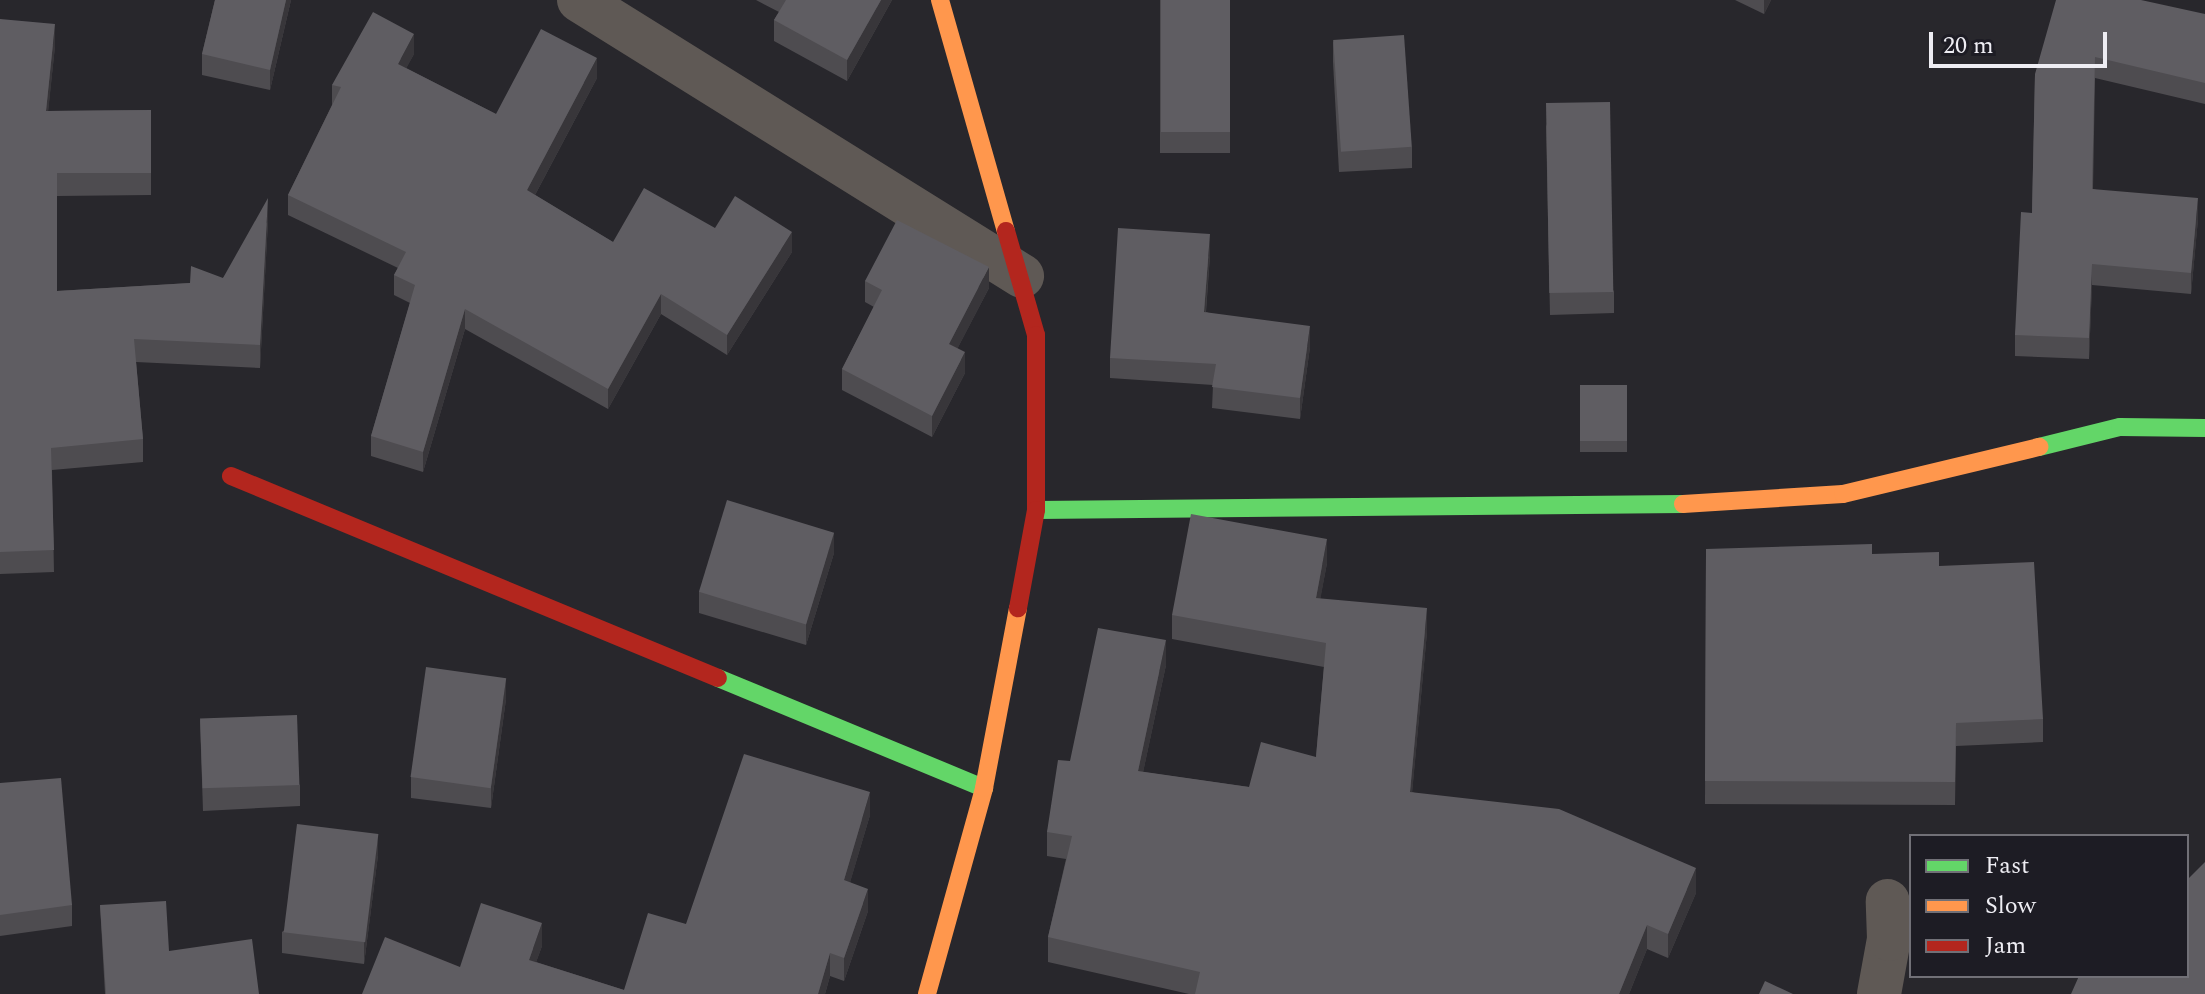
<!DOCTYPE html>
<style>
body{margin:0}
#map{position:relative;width:2205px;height:994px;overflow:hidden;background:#28272c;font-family:Spectral,serif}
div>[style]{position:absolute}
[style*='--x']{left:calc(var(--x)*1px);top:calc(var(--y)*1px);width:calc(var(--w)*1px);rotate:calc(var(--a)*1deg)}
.street>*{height:44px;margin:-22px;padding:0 22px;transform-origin:22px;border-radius:22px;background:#5f5955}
.fast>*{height:18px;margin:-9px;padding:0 9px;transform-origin:9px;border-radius:9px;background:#63d668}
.slow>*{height:18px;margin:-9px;padding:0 9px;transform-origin:9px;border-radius:9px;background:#ff974d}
.jam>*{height:18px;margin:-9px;padding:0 9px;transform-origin:9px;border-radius:9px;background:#b3261e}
.wall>*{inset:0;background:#4e4c50;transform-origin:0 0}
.shaded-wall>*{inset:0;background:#38363a}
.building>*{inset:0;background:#5f5d62;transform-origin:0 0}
span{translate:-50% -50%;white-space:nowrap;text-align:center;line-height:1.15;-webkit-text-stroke:7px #1d1c24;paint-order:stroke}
.legend{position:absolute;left:1909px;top:834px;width:280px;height:144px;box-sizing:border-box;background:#1d1c24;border:2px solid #717077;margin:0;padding:10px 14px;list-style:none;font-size:24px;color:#eeedf3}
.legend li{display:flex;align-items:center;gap:16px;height:40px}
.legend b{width:40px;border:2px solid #717077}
.scale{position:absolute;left:1929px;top:32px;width:178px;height:36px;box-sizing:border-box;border:4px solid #eeedf3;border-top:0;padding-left:10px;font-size:24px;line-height:28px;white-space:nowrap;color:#eeedf3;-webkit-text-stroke:6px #1d1c24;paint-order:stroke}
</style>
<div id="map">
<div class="street">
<i style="--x:579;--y:0;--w:522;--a:31.92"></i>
<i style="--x:1879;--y:994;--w:56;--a:-79.7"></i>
<i style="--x:1889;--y:939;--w:38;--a:-92"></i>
</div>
<div class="fast">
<i style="--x:2039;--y:447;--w:83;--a:-13.9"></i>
<i style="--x:2120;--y:427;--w:85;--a:0.7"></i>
<i style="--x:1036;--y:510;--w:647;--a:-0.53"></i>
<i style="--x:718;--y:678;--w:288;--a:22.5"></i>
</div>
<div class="slow">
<i style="--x:940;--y:0;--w:240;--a:74.1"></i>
<i style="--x:1683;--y:504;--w:160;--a:-3.6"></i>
<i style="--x:1843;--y:494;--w:202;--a:-13.5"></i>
<i style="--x:927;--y:994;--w:214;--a:-74.5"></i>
<i style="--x:984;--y:788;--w:183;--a:-79.3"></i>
</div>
<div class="jam">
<i style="--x:1006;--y:231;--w:108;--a:73.9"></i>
<i style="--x:1036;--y:335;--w:175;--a:90"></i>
<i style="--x:1036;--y:510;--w:100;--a:100.4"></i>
<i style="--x:231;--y:476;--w:527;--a:22.53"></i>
</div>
<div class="wall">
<i style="clip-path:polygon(215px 0,291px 0,270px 90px,202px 75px,202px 54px)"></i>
<i style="clip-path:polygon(756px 0,892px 0,847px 81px,774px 41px,774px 20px,779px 12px)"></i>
<i style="left:1160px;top:0;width:70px;height:153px"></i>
<i style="clip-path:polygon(1735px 0,1771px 0,1764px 14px)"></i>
<i style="clip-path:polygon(2205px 14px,2205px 104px,2095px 78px,2093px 189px,2198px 219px,2191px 294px,2092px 285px,2089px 359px,2015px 356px,2015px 335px,2032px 213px,2035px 74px)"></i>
<i style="clip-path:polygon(0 19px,55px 46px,48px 111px,151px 110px,151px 195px,57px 196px,57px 291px,190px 283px,223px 278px,268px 221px,260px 368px,136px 362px,143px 439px,143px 462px,52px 470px,54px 572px,0 574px)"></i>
<i style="clip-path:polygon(1333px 41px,1412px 147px,1412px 168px,1339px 172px,1333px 62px)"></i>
<i style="clip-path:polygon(414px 54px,406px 68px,496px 114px,597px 78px,535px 195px,613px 242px,715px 228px,792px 252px,727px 355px,661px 314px,608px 409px,465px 329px,423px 472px,371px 456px,371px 436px,410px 303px,394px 295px,394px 275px,398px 268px,288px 215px,288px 195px,332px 105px,332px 85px)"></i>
<i style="clip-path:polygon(1546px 124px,1614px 292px,1614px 313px,1550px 315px)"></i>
<i style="clip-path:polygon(1210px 255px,1206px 312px,1310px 347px,1300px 419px,1212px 408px,1213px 385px,1110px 378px,1110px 358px)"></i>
<i style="clip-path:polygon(865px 281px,989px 288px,957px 349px,965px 373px,932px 437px,842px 390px,842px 369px,874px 307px,865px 302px)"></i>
<i style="left:1627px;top:385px;width:67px;height:47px;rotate:90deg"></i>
<i style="clip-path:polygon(1706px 549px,1872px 554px,1939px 566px,2043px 719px,2043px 742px,1956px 746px,1955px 805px,1705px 804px)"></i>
<i style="clip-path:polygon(834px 553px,806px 645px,699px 613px,699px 592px)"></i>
<i style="clip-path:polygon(1327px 563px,1320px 599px,1427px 632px,1412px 792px,1696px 893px,1668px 958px,1647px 949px,1629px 994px,1189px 994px,1048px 962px,1048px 937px,1066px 859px,1047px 856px,1047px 832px,1070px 761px,1166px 665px,1143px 772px,1249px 787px,1316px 757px,1324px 667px,1172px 639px,1172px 615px)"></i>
<i style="clip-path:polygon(506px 699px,491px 808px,411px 798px,411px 777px)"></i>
<i style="clip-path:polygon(200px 720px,300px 785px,300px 806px,203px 811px)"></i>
<i style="clip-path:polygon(0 783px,72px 905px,72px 926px,0 936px)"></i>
<i style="clip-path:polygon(870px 815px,850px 882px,868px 911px,844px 981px,830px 976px,825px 994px,362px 994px,542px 946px,536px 962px,624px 990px,686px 924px)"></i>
<i style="clip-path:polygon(378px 855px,364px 964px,282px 953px,282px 932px)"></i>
<i style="clip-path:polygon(100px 905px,169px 951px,259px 994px,105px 994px)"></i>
</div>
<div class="shaded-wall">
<i style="clip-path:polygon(286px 0,291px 0,270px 90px,270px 70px)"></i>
<i style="clip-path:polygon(881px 0,892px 0,847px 81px,847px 60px)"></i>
<i style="clip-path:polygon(1764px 0,1771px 0,1764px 14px)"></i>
<i style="clip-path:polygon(55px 24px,55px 46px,46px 133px,46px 111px)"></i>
<i style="clip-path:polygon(414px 34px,414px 54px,398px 84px,398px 64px)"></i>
<i style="clip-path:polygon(597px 58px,597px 78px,527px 210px,527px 190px)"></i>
<i style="clip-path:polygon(268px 198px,268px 221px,260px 368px,260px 345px)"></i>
<i style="clip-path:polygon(2198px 198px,2198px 219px,2191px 294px,2191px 273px)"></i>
<i style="clip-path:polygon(792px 232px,792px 252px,727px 355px,727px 335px)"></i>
<i style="clip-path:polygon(1210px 234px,1210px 255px,1204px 333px,1204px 312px)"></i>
<i style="clip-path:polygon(2092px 264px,2092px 285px,2089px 359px,2089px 338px)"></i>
<i style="clip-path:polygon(989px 267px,989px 288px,949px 365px,949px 344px)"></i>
<i style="clip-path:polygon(661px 294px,661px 314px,608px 409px,608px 389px)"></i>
<i style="clip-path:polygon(465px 309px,465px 329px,423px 472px,423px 452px)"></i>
<i style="clip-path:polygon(1310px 326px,1310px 347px,1300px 419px,1300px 398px)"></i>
<i style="clip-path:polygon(965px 352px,965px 373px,932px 437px,932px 416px)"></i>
<i style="clip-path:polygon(834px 532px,834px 553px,806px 645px,806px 624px)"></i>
<i style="clip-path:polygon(1327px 539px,1327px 563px,1316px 623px,1316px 598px)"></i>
<i style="clip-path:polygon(1427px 608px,1427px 632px,1410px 816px,1410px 792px)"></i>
<i style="clip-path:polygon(1166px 640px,1166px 665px,1138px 796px,1138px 771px)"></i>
<i style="clip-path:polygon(506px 678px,506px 699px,491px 808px,491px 787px)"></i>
<i style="clip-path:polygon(870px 792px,870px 815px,844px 903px,844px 880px)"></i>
<i style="clip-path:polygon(378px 834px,378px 855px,364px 964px,364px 943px)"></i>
<i style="clip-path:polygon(1696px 868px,1696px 893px,1668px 958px,1668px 934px)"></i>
<i style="clip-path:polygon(868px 889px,868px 911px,844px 981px,844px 958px)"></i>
<i style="clip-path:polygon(542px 923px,542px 946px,529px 982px,529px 960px)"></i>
<i style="clip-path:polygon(1647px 925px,1647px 949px,1629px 994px,1619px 994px)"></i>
<i style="clip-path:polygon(830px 953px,830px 976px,825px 994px,818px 994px)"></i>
</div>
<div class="building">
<i style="clip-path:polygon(215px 0,286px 0,270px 70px,202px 54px)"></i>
<i style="clip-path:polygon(786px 0,881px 0,847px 60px,774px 20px)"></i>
<i style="left:1161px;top:0;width:69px;height:132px"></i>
<i style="clip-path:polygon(2056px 0,2141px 0,2205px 14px,2205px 83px,2095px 57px,2092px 189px,2198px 198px,2191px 273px,2092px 264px,2089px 338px,2015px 335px,2021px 212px,2032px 213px,2035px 74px)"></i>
<i style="clip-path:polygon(373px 12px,414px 34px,398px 64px,496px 114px,541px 29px,597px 58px,527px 190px,613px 242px,644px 188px,715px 228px,735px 196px,792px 232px,727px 335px,661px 294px,608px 389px,465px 309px,423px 452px,371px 436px,415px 285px,394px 275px,406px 252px,288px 195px,341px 87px,332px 85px)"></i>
<i style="clip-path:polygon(0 19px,55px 24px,46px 111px,151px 110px,151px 173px,57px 173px,57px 291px,190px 283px,191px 266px,223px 278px,268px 198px,260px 345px,134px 339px,143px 439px,51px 448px,54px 550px,0 552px)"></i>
<i style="left:1404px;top:35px;width:112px;height:71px;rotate:86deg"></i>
<i style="left:1610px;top:102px;width:190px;height:64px;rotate:89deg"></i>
<i style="clip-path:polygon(897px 220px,989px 267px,949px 344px,965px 352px,932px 416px,842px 369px,882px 290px,865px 281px)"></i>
<i style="clip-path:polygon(1118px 228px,1210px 234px,1204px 312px,1310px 326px,1300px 398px,1212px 387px,1216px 364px,1110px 358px)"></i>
<i style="left:1627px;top:385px;width:56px;height:47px;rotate:90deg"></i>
<i style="left:727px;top:500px;width:112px;height:96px;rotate:17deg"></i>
<i style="clip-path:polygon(1191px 514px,1327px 539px,1316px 598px,1427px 608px,1410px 792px,1559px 809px,1696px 868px,1668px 934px,1647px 925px,1619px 994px,1195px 994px,1200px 972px,1048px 937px,1072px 836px,1047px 832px,1058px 760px,1070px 761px,1098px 628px,1166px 640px,1138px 771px,1249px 787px,1261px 742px,1316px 757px,1326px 643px,1172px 615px)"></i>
<i style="clip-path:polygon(1872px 544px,1872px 554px,1939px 552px,1939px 566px,2034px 562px,2043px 719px,1956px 723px,1955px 782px,1705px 781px,1706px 549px)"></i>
<i style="left:426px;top:667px;width:81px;height:111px;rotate:8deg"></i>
<i style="left:297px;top:715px;width:70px;height:97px;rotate:88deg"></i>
<i style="clip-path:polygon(744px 754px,870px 792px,844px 880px,868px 889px,844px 958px,830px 953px,818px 994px,362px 994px,385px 937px,460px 967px,481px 903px,542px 923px,529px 960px,624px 990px,648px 913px,686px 924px)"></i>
<i style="clip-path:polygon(61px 778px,72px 905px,0 915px,0 783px)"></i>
<i style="left:297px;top:824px;width:82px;height:109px;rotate:7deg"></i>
<i style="clip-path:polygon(2205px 862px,2205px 994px,2071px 994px,2079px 976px,2187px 976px,2187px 880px)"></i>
<i style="clip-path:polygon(166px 901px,169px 951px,252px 939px,259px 994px,106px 994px,100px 905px)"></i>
<i style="clip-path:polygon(1765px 981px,1793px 994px,1759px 994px)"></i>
</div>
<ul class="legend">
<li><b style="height:10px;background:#63d668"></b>Fast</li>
<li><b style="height:10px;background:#ff974d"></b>Slow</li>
<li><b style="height:10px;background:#b3261e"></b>Jam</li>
</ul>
<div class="scale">20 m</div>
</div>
